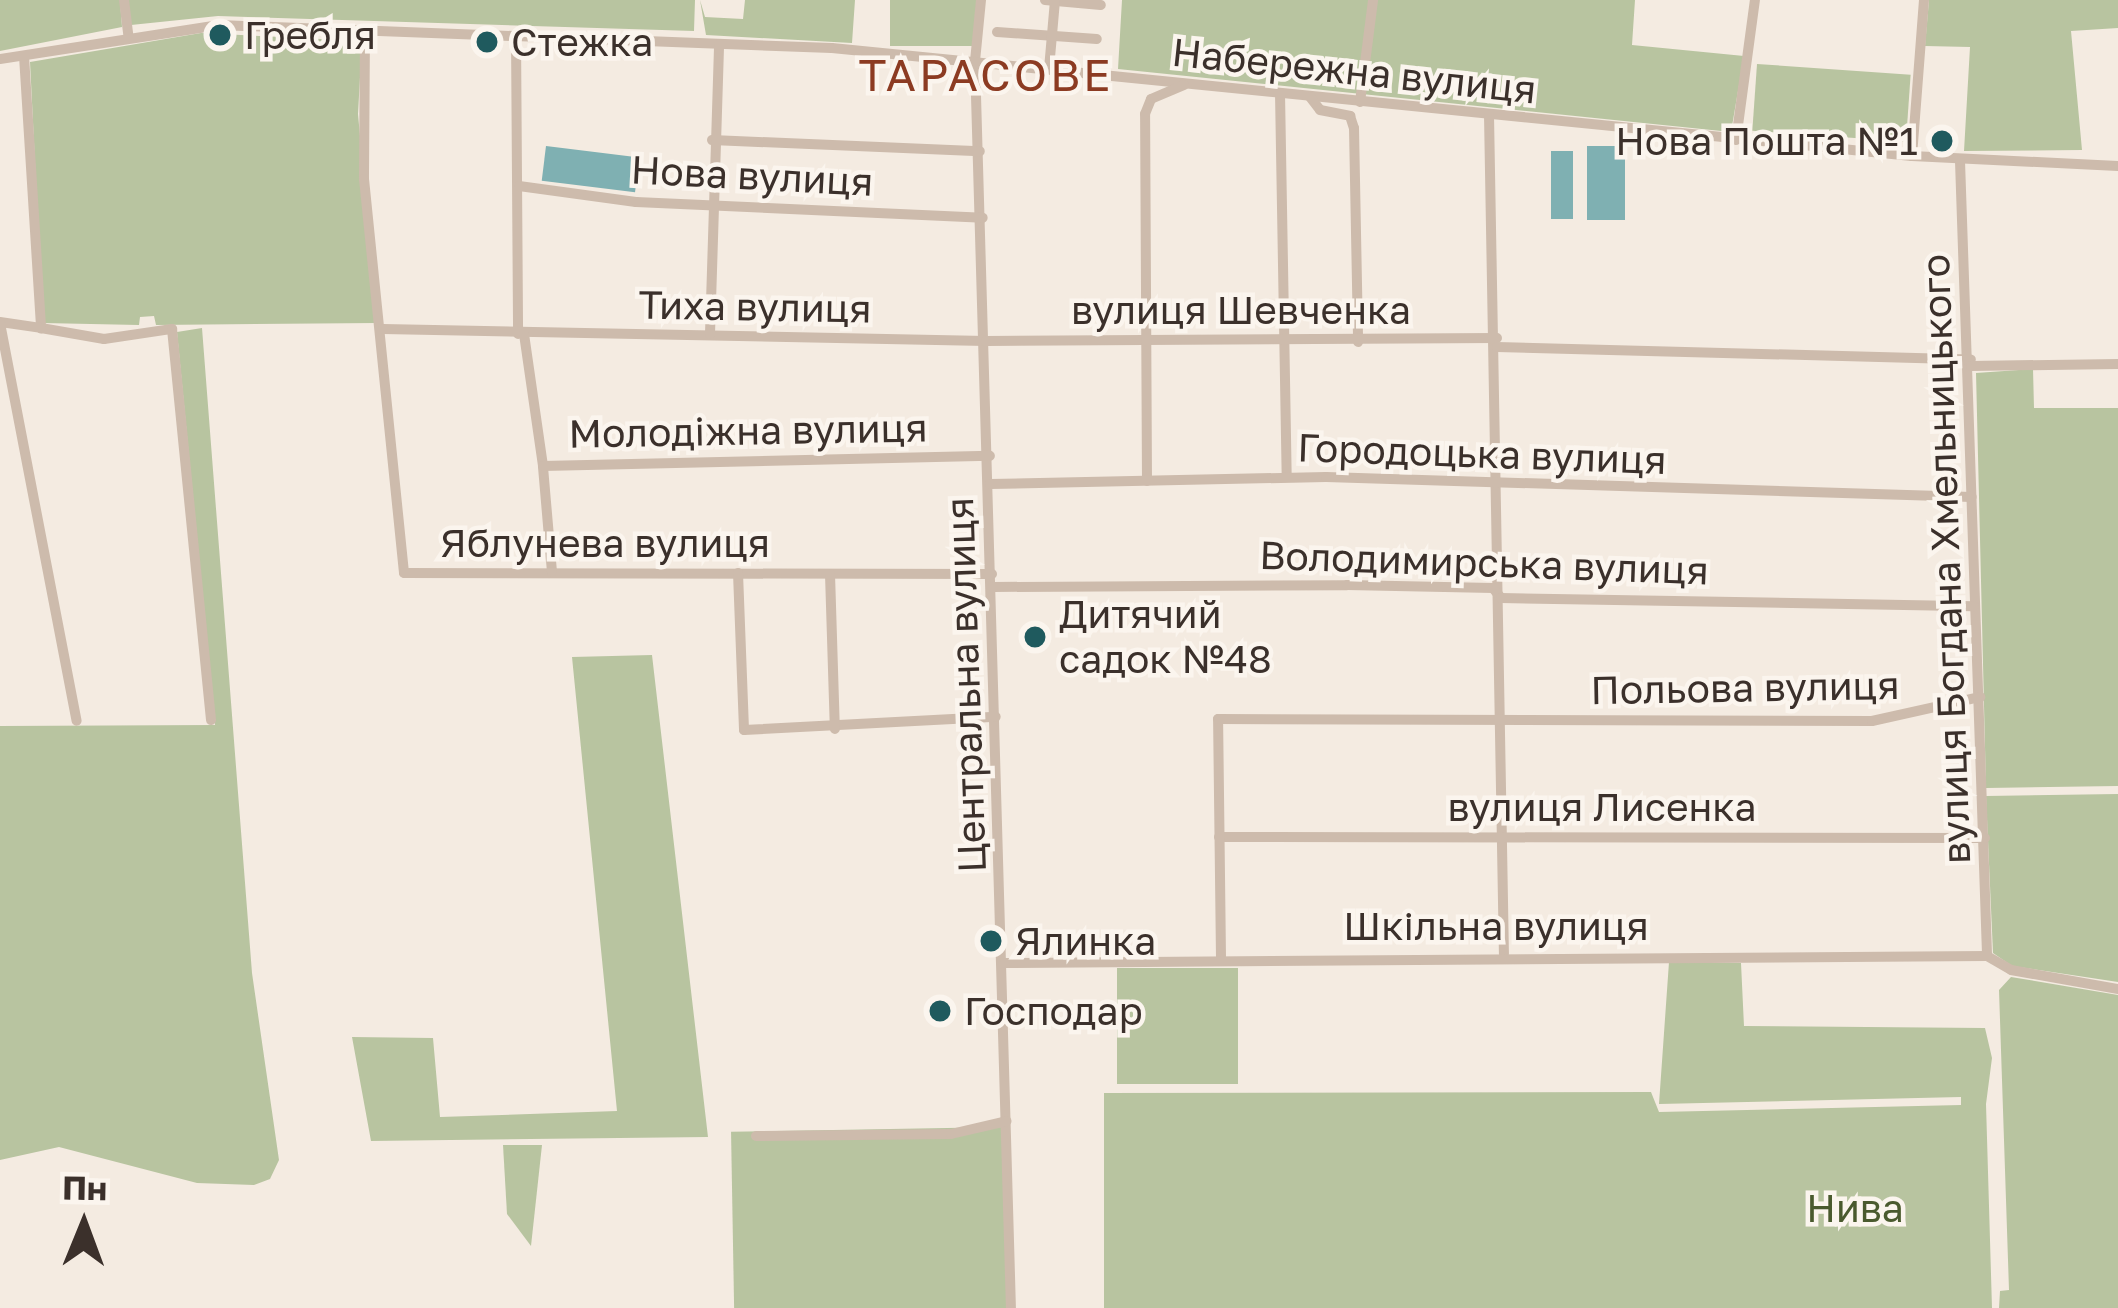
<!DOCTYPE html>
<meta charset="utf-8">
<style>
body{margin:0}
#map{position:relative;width:2118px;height:1308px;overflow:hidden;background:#f4ebe1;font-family:"Golos Text",sans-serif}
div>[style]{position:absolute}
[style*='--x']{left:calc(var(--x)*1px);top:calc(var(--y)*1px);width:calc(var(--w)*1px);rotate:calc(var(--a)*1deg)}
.green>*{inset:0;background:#b8c4a0;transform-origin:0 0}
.water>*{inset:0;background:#7fb0b2;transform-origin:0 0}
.minor>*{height:10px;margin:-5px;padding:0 5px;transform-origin:5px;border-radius:5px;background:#cdbbac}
.dots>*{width:33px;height:33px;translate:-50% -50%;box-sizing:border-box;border:6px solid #fbf5ee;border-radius:50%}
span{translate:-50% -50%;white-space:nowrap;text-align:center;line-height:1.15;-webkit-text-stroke:9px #fbf5ee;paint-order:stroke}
.poi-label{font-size:39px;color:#3b302b}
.left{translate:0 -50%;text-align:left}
.right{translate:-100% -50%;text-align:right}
.street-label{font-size:39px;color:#3b302b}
.park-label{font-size:39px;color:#4a5a2e}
.quarter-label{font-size:45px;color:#8c3b22;letter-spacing:3px}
.north{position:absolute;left:24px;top:1164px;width:120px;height:120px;-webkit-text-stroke:9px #fbf5ee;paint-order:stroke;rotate:1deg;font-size:33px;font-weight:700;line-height:48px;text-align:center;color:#3b302b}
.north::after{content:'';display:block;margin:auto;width:42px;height:54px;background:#3b302b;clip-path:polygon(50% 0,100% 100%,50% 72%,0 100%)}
</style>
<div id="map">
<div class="green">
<i style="clip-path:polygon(0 0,120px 0,122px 27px,0 51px)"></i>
<i style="clip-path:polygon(128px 0,695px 0,694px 31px,218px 16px,131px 25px)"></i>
<i style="clip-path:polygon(700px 0,705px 17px,743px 19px,745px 0,855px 0,852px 43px,706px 35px)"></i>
<i style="left:890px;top:0;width:86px;height:46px"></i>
<i style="clip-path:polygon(1122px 0,1635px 0,1632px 45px,1744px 56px,1731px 132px,1118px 69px)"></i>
<i style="clip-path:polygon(1929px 0,2118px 0,2118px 28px,2071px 31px,2082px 150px,1964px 151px,1970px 47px,1925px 46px)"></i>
<i style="clip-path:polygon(201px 33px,362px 41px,358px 114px,377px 323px,156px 325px,154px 316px,140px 317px,139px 325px,43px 323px,30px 62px)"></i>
<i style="left:1757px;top:64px;width:154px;height:67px;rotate:4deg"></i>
<i style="clip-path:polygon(202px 328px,252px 973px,279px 1160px,270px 1179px,254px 1185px,197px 1183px,59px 1147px,0 1160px,0 726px,215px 725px,177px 332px)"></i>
<i style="clip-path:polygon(2033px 369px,2034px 408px,2118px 408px,2118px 786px,1986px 788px,1976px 373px)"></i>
<i style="clip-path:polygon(652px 655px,708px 1137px,371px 1141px,352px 1037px,433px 1038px,440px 1117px,617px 1111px,572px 657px)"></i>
<i style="clip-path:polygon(2118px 794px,2118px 982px,2012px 966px,1993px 953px,1986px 796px)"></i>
<i style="clip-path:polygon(1669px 962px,1741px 963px,1744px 1026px,1985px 1028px,1992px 1058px,1986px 1104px,1992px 1308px,1104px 1308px,1104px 1093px,1651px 1092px,1659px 1112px,1961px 1105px,1961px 1097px,1659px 1104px)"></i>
<i style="left:1238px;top:968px;width:116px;height:121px;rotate:90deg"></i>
<i style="clip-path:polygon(2011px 977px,2118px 995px,2118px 1308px,1999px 1308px,2000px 1291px,2009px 1290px,1999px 990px)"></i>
<i style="left:1004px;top:1127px;width:181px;height:273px;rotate:89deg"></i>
<i style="clip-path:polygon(503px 1145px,542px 1145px,531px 1246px,507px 1214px)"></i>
</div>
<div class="water">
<i style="left:546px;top:146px;width:94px;height:35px;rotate:7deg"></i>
<i style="left:1587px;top:146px;width:38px;height:74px"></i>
<i style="left:1551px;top:151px;width:22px;height:68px"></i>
</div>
<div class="minor">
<i style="--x:124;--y:0;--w:35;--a:83"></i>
<i style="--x:981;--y:0;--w:61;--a:95.6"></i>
<i style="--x:975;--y:61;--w:1248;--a:88.35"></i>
<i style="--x:1045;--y:0;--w:56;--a:5.1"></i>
<i style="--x:365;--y:30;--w:149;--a:90.4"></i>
<i style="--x:364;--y:179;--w:396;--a:84.2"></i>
<i style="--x:404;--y:573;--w:588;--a:0.1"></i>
<i style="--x:997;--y:32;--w:100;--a:4"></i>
<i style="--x:516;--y:35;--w:299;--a:89.6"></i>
<i style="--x:24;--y:56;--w:273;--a:86.4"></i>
<i style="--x:41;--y:328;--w:64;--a:9.9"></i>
<i style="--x:104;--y:339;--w:69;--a:-8.4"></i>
<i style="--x:172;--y:329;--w:393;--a:84.3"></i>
<i style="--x:0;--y:59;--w:222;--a:-8.8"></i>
<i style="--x:219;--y:25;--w:613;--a:2.15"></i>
<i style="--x:832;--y:48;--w:1085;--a:5.71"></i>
<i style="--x:1912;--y:156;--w:206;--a:2.8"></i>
<i style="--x:1049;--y:69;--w:68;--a:-85"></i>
<i style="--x:1280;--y:93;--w:384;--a:89"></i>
<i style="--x:1310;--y:97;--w:16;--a:52"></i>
<i style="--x:1320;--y:110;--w:31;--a:11"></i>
<i style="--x:1350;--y:116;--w:13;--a:72"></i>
<i style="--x:1354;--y:128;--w:214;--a:88.9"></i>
<i style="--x:1360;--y:102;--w:103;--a:-82.7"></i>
<i style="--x:1489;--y:115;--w:839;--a:88.98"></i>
<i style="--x:712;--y:140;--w:268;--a:2.4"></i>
<i style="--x:1736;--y:140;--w:141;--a:-82.3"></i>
<i style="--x:1912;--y:156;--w:156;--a:-85.6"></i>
<i style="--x:1960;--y:161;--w:795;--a:88.05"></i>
<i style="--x:519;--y:186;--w:118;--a:7.8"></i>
<i style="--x:636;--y:202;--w:347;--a:2.6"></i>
<i style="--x:0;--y:322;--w:41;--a:8.3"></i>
<i style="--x:0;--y:323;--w:405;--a:79.1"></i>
<i style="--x:383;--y:329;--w:603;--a:1.14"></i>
<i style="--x:986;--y:341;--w:511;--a:-0.34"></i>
<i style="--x:524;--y:334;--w:133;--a:81.8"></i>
<i style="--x:710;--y:334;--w:290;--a:-88.2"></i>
<i style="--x:1497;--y:347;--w:474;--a:1.5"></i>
<i style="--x:1971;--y:366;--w:147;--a:-0.8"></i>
<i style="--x:1147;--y:481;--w:367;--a:-90.3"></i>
<i style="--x:1145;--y:114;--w:16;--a:-68"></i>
<i style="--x:1151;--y:99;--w:36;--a:-23"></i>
<i style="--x:990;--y:484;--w:336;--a:-1.2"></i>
<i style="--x:1326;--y:477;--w:646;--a:1.77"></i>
<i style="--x:552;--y:572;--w:106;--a:-94.9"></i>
<i style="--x:543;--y:466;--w:447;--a:-1.3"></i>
<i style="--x:738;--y:573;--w:157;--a:87.8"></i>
<i style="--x:744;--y:730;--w:252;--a:-3"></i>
<i style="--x:830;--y:574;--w:155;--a:88.2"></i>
<i style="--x:993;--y:587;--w:354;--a:-0.3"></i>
<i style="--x:1347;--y:585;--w:146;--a:1.2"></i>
<i style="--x:1493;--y:588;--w:13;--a:51"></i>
<i style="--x:1501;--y:598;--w:473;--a:1"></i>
<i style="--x:1219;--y:837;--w:766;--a:0.07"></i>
<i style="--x:1987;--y:956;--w:28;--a:30"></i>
<i style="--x:2011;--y:970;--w:109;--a:10.1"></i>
<i style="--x:1221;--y:958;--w:239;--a:-90.7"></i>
<i style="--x:1218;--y:719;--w:654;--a:0.18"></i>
<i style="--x:1872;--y:721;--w:111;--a:-12.5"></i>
<i style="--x:1005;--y:963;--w:982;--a:-0.41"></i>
<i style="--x:756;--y:1136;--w:195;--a:-0.6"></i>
<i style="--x:951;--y:1134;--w:57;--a:-13.1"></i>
</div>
<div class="dots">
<i style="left:220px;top:35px;background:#1f5a5e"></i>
<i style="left:487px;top:42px;background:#1f5a5e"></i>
<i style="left:1942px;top:141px;background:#1f5a5e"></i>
<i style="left:1035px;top:637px;background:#1f5a5e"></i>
<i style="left:991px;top:941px;background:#1f5a5e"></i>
<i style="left:940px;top:1011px;background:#1f5a5e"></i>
</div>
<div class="poi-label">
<span class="left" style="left:244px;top:35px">Гребля</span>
<span class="left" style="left:511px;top:42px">Стежка</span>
<span class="right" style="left:1918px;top:141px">Нова Пошта №1</span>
<span class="left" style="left:1059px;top:637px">Дитячий<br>садок №48</span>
<span class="left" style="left:1015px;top:941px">Ялинка</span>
<span class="left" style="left:964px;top:1011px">Господар</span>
</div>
<div class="street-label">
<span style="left:1354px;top:71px;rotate:6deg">Набережна вулиця</span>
<span style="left:752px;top:176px;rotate:3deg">Нова вулиця</span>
<span style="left:755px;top:307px;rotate:1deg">Тиха вулиця</span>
<span style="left:1241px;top:310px">вулиця Шевченка</span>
<span style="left:748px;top:431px;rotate:-1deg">Молодіжна вулиця</span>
<span style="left:1482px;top:454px;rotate:2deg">Городоцька вулиця</span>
<span style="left:605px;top:543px">Яблунева вулиця</span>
<span style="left:1946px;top:559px;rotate:-92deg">вулиця Богдана Хмельницького</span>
<span style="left:1484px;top:563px;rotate:2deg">Володимирська вулиця</span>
<span style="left:966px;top:685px;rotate:-92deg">Центральна вулиця</span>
<span style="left:1745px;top:688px;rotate:-1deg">Польова вулиця</span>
<span style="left:1602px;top:807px">вулиця Лисенка</span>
<span style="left:1496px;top:926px">Шкільна вулиця</span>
</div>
<div class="park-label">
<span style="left:1855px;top:1208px">Нива</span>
</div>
<div class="quarter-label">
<span style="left:986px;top:75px">ТАРАСОВЕ</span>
</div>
<div class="north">Пн</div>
</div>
